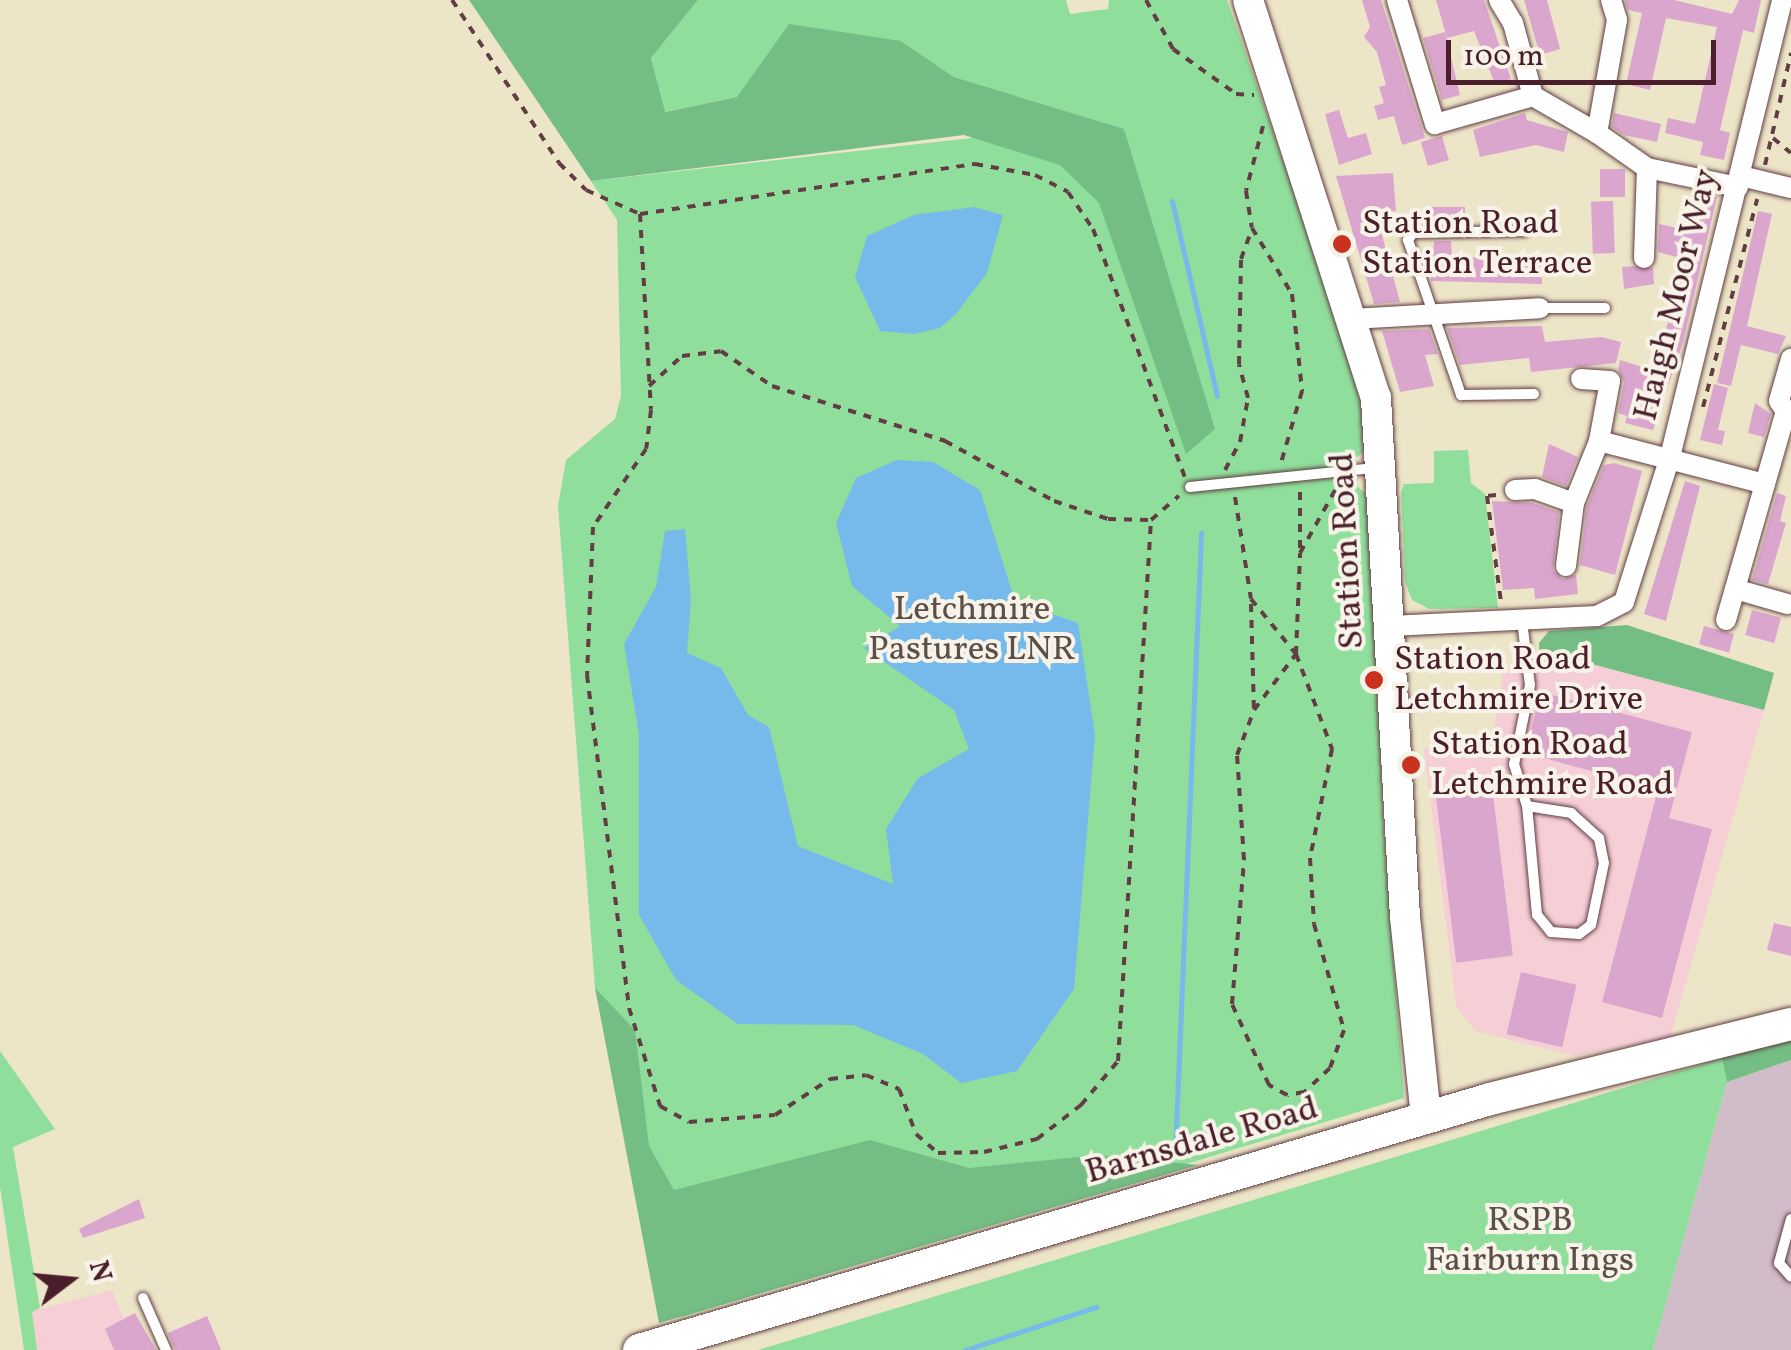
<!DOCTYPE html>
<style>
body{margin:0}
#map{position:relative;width:1791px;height:1350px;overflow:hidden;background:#ede5c8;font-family:Vollkorn,serif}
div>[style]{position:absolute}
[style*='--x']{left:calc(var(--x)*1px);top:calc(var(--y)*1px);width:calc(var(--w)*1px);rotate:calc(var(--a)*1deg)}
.built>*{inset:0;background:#f6cfd6}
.industrial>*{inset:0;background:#d1bdc9}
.green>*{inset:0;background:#90de9c}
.forest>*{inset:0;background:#74bd84}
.water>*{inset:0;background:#75baeb}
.stream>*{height:5px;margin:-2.5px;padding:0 2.5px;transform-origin:2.5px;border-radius:2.5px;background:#75baeb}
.building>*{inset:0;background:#dba6ce;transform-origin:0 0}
.path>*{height:4px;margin-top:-2px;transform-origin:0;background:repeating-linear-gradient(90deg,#623d43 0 8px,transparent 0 16px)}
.roads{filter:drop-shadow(0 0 2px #623d43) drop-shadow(0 0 2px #623d43)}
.lane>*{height:10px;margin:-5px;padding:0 5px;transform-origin:5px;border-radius:5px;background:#fff}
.street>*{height:20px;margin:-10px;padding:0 10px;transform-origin:10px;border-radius:10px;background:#fff}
.secondary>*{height:30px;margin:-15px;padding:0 15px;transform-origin:15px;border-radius:15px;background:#fff}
.primary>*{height:32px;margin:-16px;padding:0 16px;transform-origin:16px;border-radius:16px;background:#fff}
.dots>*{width:28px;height:28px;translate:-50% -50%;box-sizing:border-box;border:5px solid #f7f3e8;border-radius:50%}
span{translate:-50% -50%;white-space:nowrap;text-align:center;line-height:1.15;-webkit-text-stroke:8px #f7f3e8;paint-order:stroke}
.poi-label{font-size:35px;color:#4a1f2b}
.left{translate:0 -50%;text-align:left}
.street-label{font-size:35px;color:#4a1f2b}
.park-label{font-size:35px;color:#5c4f47}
.north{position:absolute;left:20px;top:1230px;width:100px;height:100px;-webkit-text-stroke:8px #f7f3e8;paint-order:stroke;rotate:74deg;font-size:28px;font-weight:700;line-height:40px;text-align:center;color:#4a1f2b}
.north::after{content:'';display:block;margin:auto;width:35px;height:45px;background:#4a1f2b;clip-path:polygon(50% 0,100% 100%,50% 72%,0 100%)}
.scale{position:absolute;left:1446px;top:40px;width:270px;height:45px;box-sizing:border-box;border:5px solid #4a1f2b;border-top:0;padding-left:12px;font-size:30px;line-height:35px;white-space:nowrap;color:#4a1f2b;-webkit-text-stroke:8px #f7f3e8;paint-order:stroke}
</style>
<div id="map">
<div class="built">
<i style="clip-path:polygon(1573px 659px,1764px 710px,1670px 1038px,1575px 1056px,1475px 1031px,1456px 1006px,1424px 749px,1491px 742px,1503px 673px,1512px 665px)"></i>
<i style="clip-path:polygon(112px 1290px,123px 1317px,135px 1313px,150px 1350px,37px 1350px,32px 1311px)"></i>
</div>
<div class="industrial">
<i style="clip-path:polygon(1791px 1060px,1791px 1350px,1653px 1350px,1727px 1082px)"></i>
</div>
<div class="green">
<i style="clip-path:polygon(698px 0,1066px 0,1070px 14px,1108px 9px,1109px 0,1227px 0,1363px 389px,1367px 449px,1356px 458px,1358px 487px,1370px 497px,1384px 830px,1404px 1098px,682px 1317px,672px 1312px,595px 988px,558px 506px,566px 460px,615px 419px,621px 396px,617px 220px,591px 181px,1104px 123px,954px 77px,901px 41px,737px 97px,664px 112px,651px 58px)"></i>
<i style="clip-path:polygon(1468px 450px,1471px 483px,1485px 494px,1498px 608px,1429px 609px,1412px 600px,1405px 582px,1401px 492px,1404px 484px,1434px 483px,1434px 451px)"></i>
<i style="clip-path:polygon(0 1051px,55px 1129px,13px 1147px,40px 1308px,32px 1312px,37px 1350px,24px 1350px,0 1187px)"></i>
<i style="clip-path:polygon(1722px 1058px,1727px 1082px,1653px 1350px,758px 1350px)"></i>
</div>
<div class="forest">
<i style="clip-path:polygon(469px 0,698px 0,651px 58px,665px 112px,737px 97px,789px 24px,901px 41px,954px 77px,1124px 129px,1215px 429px,1186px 454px,1099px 203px,1060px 165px,964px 135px,591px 181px)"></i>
<i style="clip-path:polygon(1627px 625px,1774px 673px,1764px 710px,1573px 659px,1540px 661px,1539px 643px,1549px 631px)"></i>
<i style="clip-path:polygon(595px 988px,635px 1030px,649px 1146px,674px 1190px,870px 1140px,969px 1168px,1098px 1155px,1198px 1165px,659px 1323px)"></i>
<i style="clip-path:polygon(1791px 1039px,1791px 1060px,1727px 1082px,1722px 1058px)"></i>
</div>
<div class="water">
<i style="clip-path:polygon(974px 207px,1003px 215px,987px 273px,956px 314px,940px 328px,914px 334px,880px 331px,855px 277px,867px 236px,914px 215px)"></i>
<i style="clip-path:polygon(897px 460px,933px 462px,980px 490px,1015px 601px,1078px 623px,1095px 735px,1074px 989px,1017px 1071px,961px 1083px,923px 1054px,853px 1025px,738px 1024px,676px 980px,639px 915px,639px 735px,624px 644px,656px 587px,665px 531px,685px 529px,691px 600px,687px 653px,721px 668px,748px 715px,769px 727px,798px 846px,893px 884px,886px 829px,918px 778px,969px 749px,954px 710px,864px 648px,900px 626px,852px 586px,836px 523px,856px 478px)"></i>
</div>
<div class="stream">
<i style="--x:1172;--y:201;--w:200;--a:77"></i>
<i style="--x:1175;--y:1152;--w:620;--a:-87.59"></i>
<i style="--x:965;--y:1350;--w:138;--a:-18.2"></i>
</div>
<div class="building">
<i style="clip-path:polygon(1362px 0,1381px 0,1425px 138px,1402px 145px,1394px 116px,1378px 120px,1374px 106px,1384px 103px,1379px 87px,1386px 85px,1377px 52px,1364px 37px,1370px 27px)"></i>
<i style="clip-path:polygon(1436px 0,1484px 0,1511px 79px,1495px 84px,1474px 31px,1447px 38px)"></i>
<i style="clip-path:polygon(1524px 0,1547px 0,1560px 49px,1540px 55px)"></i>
<i style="clip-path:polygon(1625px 0,1674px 0,1732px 14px,1739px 0,1761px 0,1754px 33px,1743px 30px,1733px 73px,1720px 130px,1730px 133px,1724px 160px,1700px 155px,1703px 142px,1665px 133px,1668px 118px,1695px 124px,1717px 27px,1666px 18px,1650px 90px,1626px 84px,1642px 13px,1628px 10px)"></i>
<i style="clip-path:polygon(1445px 32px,1460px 95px,1442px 100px,1423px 38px)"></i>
<i style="clip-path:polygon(1339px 110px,1348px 138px,1366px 133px,1372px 154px,1339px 165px,1325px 114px)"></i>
<i style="clip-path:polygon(1525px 113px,1527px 120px,1568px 132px,1564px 152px,1536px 145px,1480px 157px,1473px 130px)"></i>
<i style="clip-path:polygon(1614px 113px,1661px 124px,1657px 142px,1624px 135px,1612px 127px)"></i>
<i style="left:1442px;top:136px;width:25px;height:22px;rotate:74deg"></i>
<i style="left:1600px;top:169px;width:25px;height:28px"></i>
<i style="clip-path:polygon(1393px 173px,1396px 211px,1376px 213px,1400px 302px,1374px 304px,1336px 176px)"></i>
<i style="clip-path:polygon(1692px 191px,1717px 197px,1683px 342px,1653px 430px,1625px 423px,1627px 416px,1618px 413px,1624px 382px,1618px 370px,1620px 360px,1652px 370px,1653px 381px,1684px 259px,1658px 252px,1659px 224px,1682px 229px)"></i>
<i style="left:1613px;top:201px;width:52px;height:22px;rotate:88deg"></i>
<i style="left:1465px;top:207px;width:16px;height:39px;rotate:90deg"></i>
<i style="clip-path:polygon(1758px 211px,1772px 214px,1747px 326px,1786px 336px,1778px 354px,1741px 345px,1731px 386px,1717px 383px)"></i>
<i style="clip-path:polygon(1434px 241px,1451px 241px,1452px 258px,1541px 256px,1542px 284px,1431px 281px)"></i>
<i style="clip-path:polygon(1634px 266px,1653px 268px,1654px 284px,1624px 289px,1622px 267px)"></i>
<i style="clip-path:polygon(1542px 326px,1545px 342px,1602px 337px,1621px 342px,1616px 363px,1531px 372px,1529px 358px,1460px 365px,1447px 328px)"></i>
<i style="clip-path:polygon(1429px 329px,1438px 354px,1425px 355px,1434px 386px,1400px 392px,1382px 331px)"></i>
<i style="clip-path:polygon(1714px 384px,1728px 388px,1718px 430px,1725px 431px,1722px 445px,1700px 440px)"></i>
<i style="clip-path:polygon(1755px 403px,1771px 414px,1764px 437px,1748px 433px)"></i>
<i style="clip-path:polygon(1549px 444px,1578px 457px,1566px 486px,1542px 477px)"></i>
<i style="clip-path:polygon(1614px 463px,1642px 471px,1615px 575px,1580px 565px,1587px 506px,1604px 465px)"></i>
<i style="clip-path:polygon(1685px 481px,1700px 486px,1666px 621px,1644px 614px)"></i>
<i style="clip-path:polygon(1777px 493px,1786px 496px,1780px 521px,1786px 523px,1768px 584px,1752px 580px)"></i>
<i style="clip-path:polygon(1492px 501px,1533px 503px,1559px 512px,1553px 570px,1563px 579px,1576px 575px,1578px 594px,1535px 599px,1534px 588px,1503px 590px)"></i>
<i style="left:1752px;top:610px;width:30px;height:26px;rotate:15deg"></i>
<i style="left:1704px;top:626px;width:31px;height:19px;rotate:15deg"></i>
<i style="clip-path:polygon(1541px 692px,1692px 732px,1669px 818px,1712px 829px,1662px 1018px,1602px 1002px,1658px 789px,1525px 753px)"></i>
<i style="left:1492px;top:786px;width:171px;height:57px;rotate:83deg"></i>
<i style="clip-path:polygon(1774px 923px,1791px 927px,1791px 956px,1767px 950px)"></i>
<i style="left:1521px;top:972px;width:57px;height:64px;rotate:13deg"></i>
<i style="clip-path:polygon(139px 1199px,145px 1218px,83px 1238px,79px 1229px)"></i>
<i style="clip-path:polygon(135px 1313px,156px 1350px,114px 1350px,105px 1329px)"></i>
<i style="clip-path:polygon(207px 1316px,221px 1350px,175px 1350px,168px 1333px)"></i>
</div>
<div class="path">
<i style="--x:452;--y:0;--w:195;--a:56.7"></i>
<i style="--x:559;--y:163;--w:38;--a:45"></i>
<i style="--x:586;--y:190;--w:59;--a:24"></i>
<i style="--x:640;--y:214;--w:339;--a:-8.5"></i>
<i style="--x:975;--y:164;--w:61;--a:10.4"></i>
<i style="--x:1035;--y:175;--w:37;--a:27"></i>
<i style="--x:1068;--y:192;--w:45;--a:56"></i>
<i style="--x:1093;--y:229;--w:265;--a:69.7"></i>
<i style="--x:1146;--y:0;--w:56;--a:61.1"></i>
<i style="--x:1173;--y:49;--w:77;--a:35.5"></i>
<i style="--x:1236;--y:94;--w:18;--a:3"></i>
<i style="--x:1263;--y:126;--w:67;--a:104.7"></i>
<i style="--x:1246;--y:191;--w:37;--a:81"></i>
<i style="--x:1252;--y:228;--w:77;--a:58.8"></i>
<i style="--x:1292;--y:294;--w:98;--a:84.1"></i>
<i style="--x:1302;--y:391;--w:75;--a:106.3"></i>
<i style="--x:1773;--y:138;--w:23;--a:40"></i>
<i style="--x:1765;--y:165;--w:115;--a:-76.9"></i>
<i style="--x:640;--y:214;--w:196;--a:86.8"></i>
<i style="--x:651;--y:410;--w:39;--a:97"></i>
<i style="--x:646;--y:449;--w:94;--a:124.2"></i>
<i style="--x:593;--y:527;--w:148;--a:92.3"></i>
<i style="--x:587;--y:675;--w:336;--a:82.8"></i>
<i style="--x:629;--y:1008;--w:103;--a:72.4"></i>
<i style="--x:660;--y:1106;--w:33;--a:29"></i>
<i style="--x:689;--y:1122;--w:86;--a:-4.7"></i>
<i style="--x:775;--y:1115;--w:66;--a:-33.2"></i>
<i style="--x:830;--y:1079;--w:36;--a:-6"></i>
<i style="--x:866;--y:1075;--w:36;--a:23"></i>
<i style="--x:899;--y:1089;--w:48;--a:69.3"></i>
<i style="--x:916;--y:1134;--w:29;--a:41"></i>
<i style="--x:938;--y:1153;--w:46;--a:-1.2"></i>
<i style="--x:984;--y:1152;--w:55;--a:-13.8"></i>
<i style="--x:1037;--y:1139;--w:56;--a:-37.7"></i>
<i style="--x:1081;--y:1105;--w:57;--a:-49.9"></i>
<i style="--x:1118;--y:1061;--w:542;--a:-86.51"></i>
<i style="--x:1151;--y:520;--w:37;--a:-41"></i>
<i style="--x:649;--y:386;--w:45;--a:-42.3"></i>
<i style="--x:682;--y:356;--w:39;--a:-7"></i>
<i style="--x:721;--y:351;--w:62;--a:34.5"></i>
<i style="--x:772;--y:386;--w:182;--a:17.6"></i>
<i style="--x:945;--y:441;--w:124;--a:28.8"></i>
<i style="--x:1054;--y:501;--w:57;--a:18.4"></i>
<i style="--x:1108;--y:519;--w:42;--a:1.4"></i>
<i style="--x:1703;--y:407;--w:215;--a:-75.4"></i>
<i style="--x:1225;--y:470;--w:32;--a:-62"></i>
<i style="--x:1240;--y:442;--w:45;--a:-79.7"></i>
<i style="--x:1248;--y:398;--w:35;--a:-105"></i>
<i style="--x:1239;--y:364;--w:105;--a:-88.9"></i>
<i style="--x:1241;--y:259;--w:33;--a:-70"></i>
<i style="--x:1496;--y:495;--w:9;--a:174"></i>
<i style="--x:1487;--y:496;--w:107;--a:82.5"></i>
<i style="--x:1235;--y:497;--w:103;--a:81.1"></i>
<i style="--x:1251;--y:599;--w:71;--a:50.7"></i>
<i style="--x:1296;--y:654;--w:102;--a:69.2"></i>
<i style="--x:1332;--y:749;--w:111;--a:101.4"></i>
<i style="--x:1310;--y:858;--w:66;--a:86.5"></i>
<i style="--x:1314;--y:924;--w:110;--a:74.2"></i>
<i style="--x:1344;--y:1030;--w:40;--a:110.2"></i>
<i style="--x:1330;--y:1068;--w:35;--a:137"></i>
<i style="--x:1304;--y:1092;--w:17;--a:170"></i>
<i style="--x:1287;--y:1095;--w:21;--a:-151"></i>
<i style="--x:1269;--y:1085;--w:89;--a:-114.6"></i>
<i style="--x:1232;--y:1004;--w:144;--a:-85.2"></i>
<i style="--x:1244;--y:860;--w:105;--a:-93.8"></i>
<i style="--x:1237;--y:755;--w:48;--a:-69.3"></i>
<i style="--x:1254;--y:710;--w:70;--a:-53.1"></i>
<i style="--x:1296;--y:654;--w:101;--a:-87.7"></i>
<i style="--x:1300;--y:553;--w:78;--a:-60.8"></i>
<i style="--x:1300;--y:548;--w:60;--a:-90"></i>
<i style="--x:1251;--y:604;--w:105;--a:88.4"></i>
</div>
<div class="roads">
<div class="lane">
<i style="--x:1524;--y:231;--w:111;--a:179"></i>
<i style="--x:1413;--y:233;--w:9;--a:126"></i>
<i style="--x:1408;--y:240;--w:164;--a:71.1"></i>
<i style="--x:1461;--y:395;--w:73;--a:-0.8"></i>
<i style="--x:1541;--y:308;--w:64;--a:0"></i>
<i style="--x:1190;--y:487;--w:186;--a:-5.9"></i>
<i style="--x:1522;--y:621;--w:64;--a:82.9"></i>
<i style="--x:1530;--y:685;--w:81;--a:101.4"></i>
<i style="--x:1514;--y:764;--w:44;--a:72.8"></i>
<i style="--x:1527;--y:806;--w:45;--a:9"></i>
<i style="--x:1571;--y:813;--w:38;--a:42"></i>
<i style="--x:1599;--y:838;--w:25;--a:79"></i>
<i style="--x:1604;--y:863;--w:63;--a:101.8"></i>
<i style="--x:1591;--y:925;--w:15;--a:143"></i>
<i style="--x:1579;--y:934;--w:28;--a:-176"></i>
<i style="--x:1551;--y:932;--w:22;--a:-129"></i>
<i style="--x:1537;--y:915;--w:109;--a:-95.2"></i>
<i style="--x:1791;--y:1219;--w:46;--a:105.3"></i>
<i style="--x:1779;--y:1263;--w:18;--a:49"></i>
<i style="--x:143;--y:1298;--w:57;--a:66.1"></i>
</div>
<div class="street">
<i style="--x:1397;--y:0;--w:130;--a:73"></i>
<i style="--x:1435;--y:124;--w:102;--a:-15.9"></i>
<i style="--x:1533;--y:96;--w:74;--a:30"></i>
<i style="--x:1499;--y:0;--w:27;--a:59"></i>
<i style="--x:1513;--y:23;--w:76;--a:74.7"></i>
<i style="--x:1611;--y:0;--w:21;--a:73"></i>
<i style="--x:1617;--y:20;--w:115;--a:100"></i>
<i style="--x:1597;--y:133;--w:61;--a:35"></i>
<i style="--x:1647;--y:168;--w:93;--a:11.8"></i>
<i style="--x:1741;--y:176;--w:51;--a:13.5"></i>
<i style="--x:1644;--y:258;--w:90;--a:-88.1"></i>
<i style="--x:1352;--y:319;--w:188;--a:-3.3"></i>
<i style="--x:1599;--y:441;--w:171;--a:14.5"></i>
<i style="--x:1765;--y:484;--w:76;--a:-74"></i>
<i style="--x:1786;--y:411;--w:12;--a:-125"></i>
<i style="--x:1779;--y:401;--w:44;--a:-74.1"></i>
<i style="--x:1515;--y:490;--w:20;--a:-3"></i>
<i style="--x:1535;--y:489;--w:41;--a:19.7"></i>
<i style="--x:1566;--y:566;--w:64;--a:-82.8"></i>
<i style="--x:1574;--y:503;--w:67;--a:-68"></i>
<i style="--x:1599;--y:441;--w:61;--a:-79.6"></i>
<i style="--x:1610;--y:381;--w:29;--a:-176"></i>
<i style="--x:1735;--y:589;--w:54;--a:16.1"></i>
<i style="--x:1726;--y:620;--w:141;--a:-74"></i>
<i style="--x:1390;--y:626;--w:207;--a:-2.8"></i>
<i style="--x:1597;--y:616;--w:30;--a:-27"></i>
<i style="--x:1624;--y:602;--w:152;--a:-72.4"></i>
<i style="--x:1670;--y:457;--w:471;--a:-76.2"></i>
</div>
<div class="secondary">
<i style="--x:1248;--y:0;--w:418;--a:72.2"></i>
<i style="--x:1376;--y:398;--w:520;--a:86.8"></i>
<i style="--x:1405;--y:917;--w:201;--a:84"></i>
</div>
<div class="primary">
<i style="--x:639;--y:1350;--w:887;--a:-16.43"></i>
<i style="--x:1490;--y:1099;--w:310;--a:-14"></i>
</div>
</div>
<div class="dots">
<i style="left:1342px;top:244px;background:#c8321e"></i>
<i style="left:1374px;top:680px;background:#c8321e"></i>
<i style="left:1411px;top:765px;background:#c8321e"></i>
</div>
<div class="poi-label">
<span class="left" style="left:1362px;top:244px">Station Road<br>Station Terrace</span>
<span class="left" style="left:1394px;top:680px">Station Road<br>Letchmire Drive</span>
<span class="left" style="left:1431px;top:765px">Station Road<br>Letchmire Road</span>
</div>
<div class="street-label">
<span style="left:1677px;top:295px;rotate:-76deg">Haigh Moor Way</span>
<span style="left:1348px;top:551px;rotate:-93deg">Station Road</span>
<span style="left:1202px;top:1141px;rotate:-16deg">Barnsdale Road</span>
</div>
<div class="park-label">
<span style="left:972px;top:630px">Letchmire<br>Pastures LNR</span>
<span style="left:1530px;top:1241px">RSPB<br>Fairburn Ings</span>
</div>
<div class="north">N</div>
<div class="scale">100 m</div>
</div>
